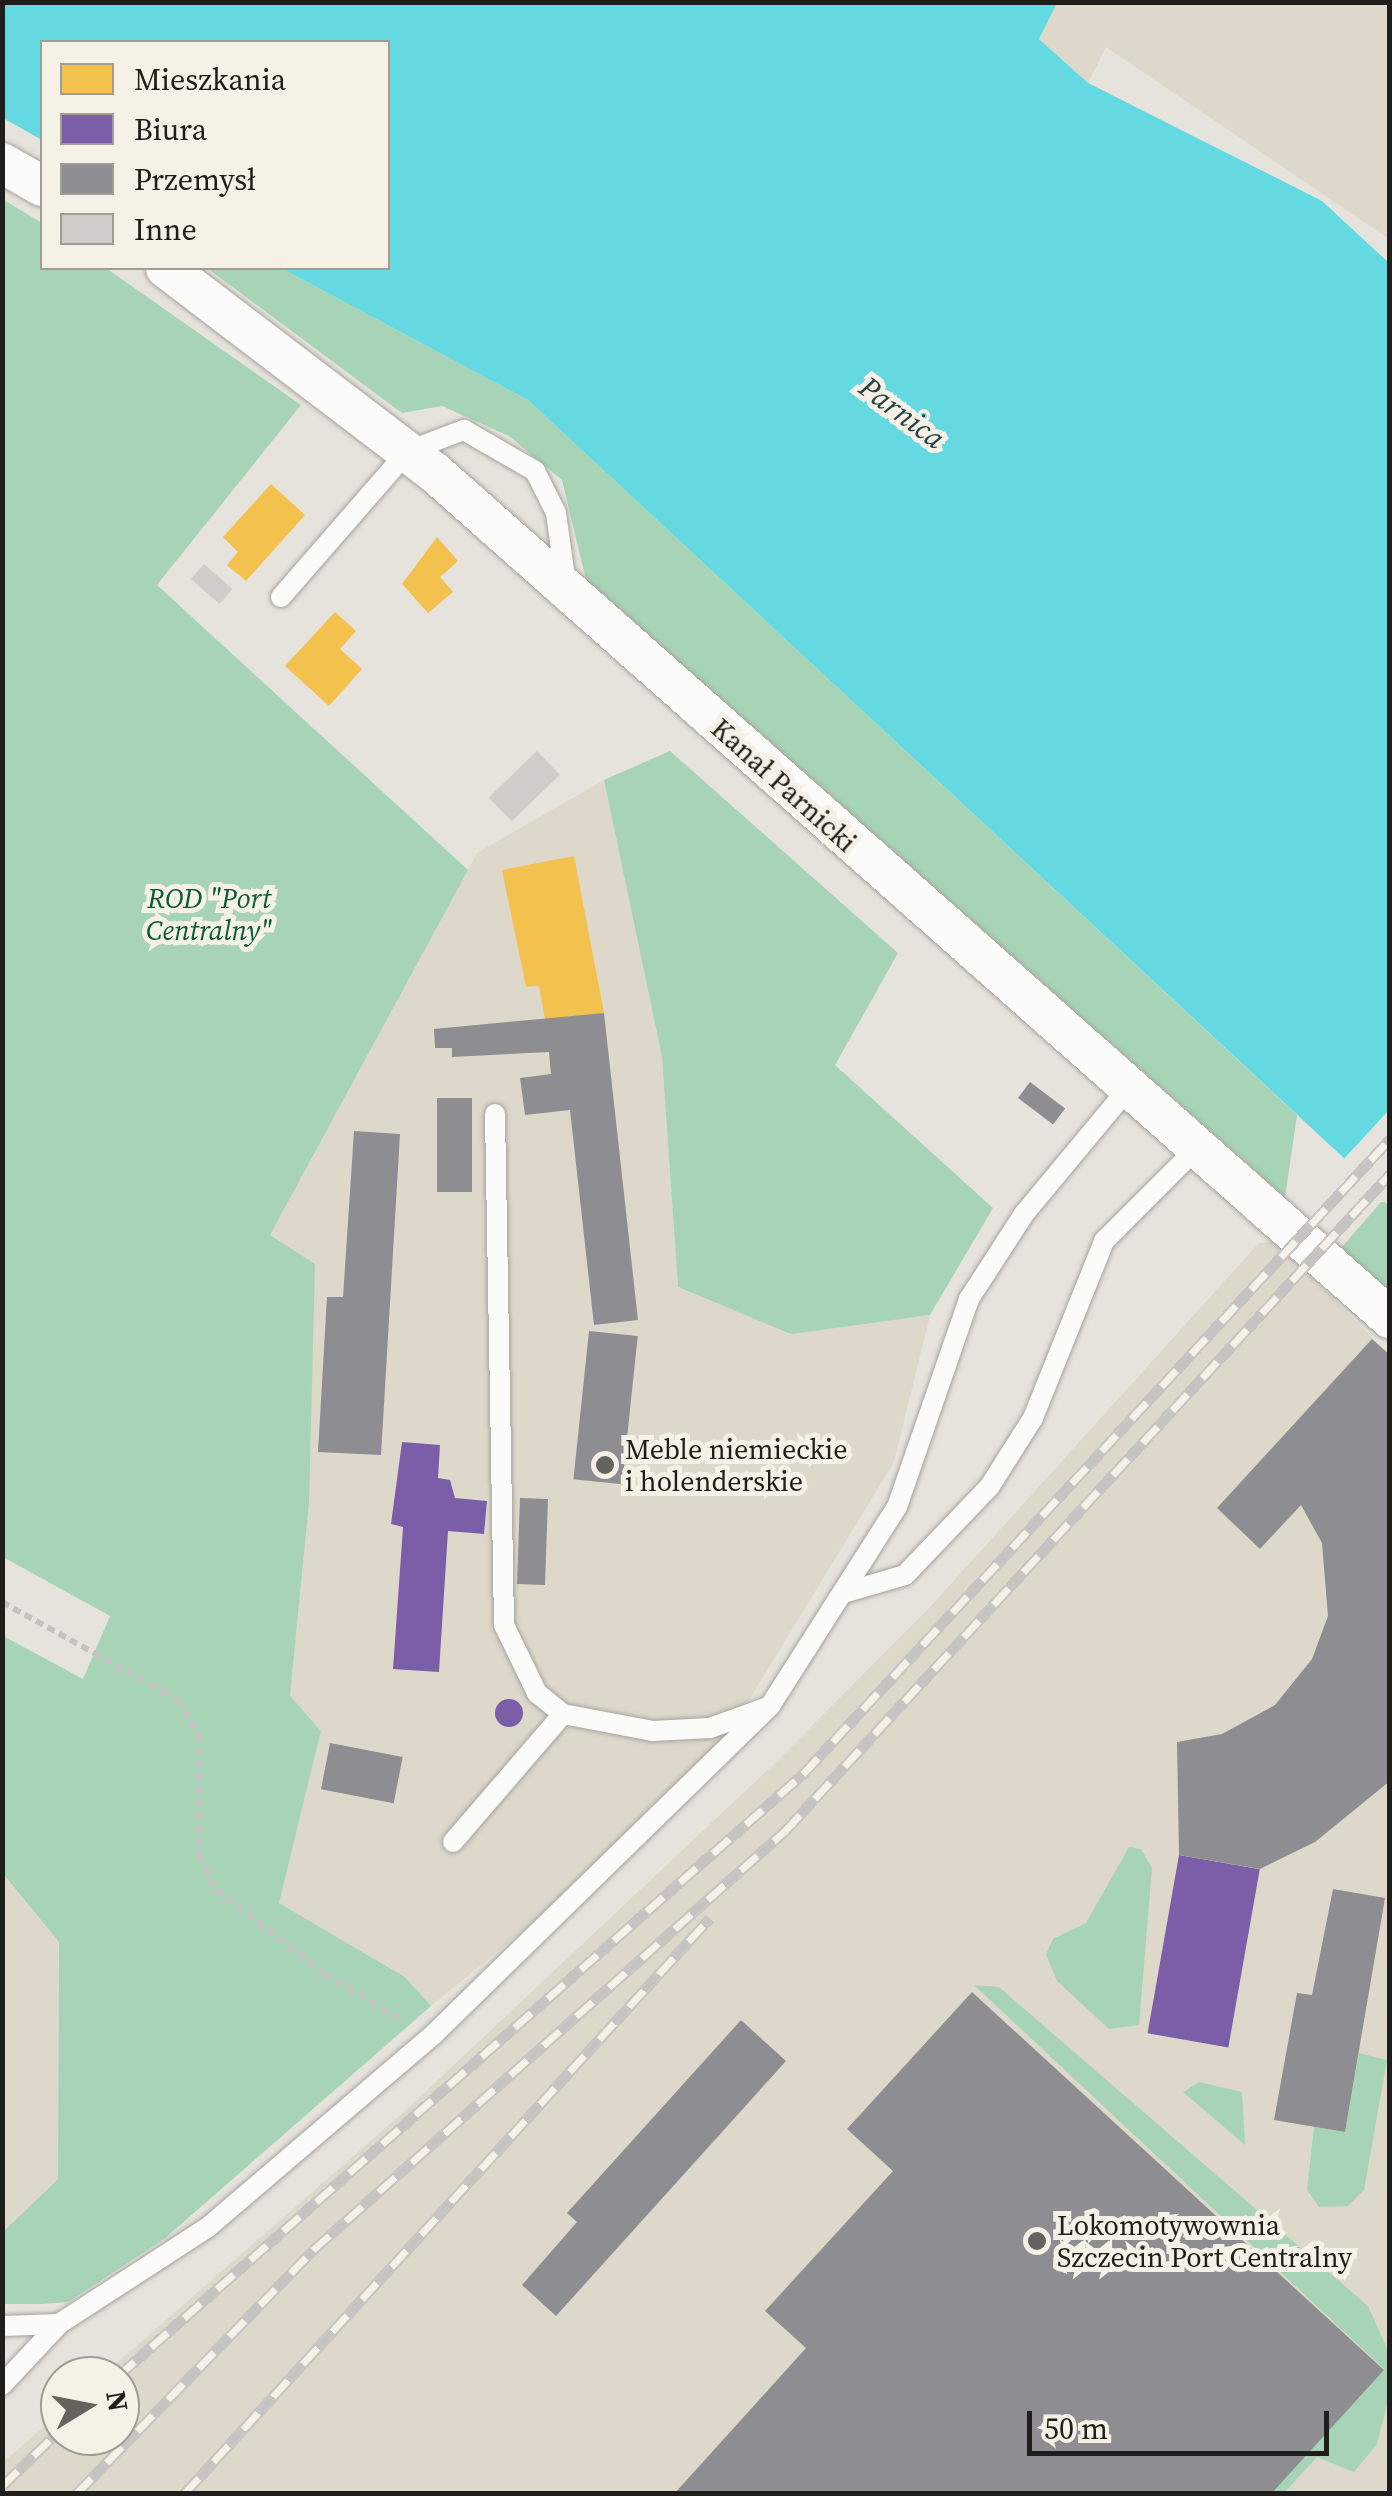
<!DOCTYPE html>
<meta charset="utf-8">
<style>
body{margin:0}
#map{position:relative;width:1392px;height:2496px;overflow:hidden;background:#e6e3dc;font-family:"Source Serif 4",serif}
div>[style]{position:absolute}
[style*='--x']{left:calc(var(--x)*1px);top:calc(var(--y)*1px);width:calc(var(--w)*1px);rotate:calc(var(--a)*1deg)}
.built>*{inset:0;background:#ded8cb}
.green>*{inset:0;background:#a7d4b6}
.water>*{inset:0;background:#64d9e1}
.pier>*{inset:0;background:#e6e3dc}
.homes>*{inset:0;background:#f2c14e}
.offices>*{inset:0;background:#7b5ea7;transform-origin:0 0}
.round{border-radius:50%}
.industry>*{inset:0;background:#8d8d92;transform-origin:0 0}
.building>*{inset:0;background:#d1ccc9;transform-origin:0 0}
.path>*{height:6px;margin-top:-3px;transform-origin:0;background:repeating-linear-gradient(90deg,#c4c3c1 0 8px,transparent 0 13px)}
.roads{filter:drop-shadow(0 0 2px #a5a39e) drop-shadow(0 0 2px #a5a39e)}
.service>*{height:20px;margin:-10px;padding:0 10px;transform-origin:10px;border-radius:10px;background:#fbfbfa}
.minor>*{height:40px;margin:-20px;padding:0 20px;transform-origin:20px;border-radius:20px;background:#fbfbfa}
.rail>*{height:11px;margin-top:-5.5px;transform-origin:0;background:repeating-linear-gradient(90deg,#f6f1e6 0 22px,#c6c4c2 0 44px);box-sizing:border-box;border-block:2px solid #c6c4c2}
.dots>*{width:28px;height:28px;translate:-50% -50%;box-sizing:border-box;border:5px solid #f6f1e6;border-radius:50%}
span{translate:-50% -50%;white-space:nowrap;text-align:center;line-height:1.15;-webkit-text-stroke:10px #f6f1e6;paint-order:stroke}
.street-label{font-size:28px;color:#201e1a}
.park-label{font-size:28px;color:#075b36;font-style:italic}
.poi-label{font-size:28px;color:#201e1a}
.left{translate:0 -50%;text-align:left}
.water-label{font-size:30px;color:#284144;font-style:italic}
.frame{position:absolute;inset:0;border:5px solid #201e1a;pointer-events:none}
.legend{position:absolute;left:40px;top:40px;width:350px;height:230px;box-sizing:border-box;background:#f6f1e6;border:2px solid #a09d94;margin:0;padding:12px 18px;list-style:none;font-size:30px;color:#201e1a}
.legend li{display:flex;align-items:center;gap:20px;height:50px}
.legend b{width:50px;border:2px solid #a09d94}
.north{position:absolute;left:40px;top:2356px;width:100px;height:100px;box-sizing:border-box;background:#f6f1e6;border:2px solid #a09d94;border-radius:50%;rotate:80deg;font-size:28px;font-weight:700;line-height:40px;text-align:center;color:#201e1a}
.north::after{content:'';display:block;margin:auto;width:35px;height:45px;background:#65635e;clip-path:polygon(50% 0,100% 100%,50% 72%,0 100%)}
.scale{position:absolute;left:1027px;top:2411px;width:302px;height:45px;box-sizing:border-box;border:5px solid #201e1a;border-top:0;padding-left:12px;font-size:30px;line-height:35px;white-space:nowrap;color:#201e1a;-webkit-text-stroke:8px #f6f1e6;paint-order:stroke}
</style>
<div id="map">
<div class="built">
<i style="clip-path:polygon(1057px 3px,1389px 3px,1389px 239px,1106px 47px,1088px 83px,1039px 39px)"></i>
<i style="clip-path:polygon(604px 780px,662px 1057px,678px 1287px,791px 1333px,930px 1315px,894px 1462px,718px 1751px,589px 1876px,431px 2006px,405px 1977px,279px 1903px,321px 1731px,290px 1697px,309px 1503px,270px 1235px,477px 853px)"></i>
<i style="clip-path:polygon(1276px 1240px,1389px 1355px,1389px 2493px,3px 2494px,2px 2463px,60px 2413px,60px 2436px,120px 2436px,120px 2376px,102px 2376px,407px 2109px,773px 1765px,931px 1606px,1258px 1244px)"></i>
<i style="clip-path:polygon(2px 1874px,59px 1942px,58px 2179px,3px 2232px)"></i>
</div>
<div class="green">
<i style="clip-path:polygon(2px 199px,42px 223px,42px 268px,106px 268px,301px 405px,157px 585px,468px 870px,270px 1235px,315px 1264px,309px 1503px,290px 1696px,321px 1731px,279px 1903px,405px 1977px,431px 2006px,164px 2239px,68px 2302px,42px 2304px,3px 2304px,3px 2232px,58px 2179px,59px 1942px,3px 1874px,3px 1636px,83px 1679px,110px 1616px,3px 1557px)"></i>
<i style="clip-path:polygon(207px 268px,281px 268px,528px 400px,1297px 1115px,1285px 1197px,586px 580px,562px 480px,509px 436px,442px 406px,402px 413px)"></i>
<i style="clip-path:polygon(670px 751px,898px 953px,835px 1065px,993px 1208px,930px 1315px,791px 1334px,678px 1287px,662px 1057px,604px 780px)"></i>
<i style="clip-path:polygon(1381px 1202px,1389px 1202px,1389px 1295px,1341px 1248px)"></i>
<i style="clip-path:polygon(1129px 1847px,1141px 1849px,1152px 1868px,1139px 2025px,1109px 2029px,1057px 1981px,1046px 1954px,1053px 1939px,1086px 1923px)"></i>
<i style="clip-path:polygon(974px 1985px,999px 1987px,1368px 2306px,1389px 2353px,1389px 2397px,1377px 2444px,1354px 2472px,1317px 2457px,1284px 2493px,1271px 2493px,1384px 2369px)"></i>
<i style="clip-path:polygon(1359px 2053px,1387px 2060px,1364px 2190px,1348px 2206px,1319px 2207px,1307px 2190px,1314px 2127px,1345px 2132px)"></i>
<i style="clip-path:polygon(1199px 2082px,1242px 2092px,1245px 2145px,1183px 2092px)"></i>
</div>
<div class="water">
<i style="clip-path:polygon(2px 3px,1057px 3px,1039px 39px,1088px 83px,1322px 201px,1389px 263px,1389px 1200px,528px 400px,281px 268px,388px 268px,388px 42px,42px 42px,42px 140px,3px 118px)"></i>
</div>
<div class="pier">
<i style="clip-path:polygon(1389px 1110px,1390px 1202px,1387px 1204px,1341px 1162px)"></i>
</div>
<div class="homes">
<i style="clip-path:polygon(271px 484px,305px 515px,246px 581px,227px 565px,238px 552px,223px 537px)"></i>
<i style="clip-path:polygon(437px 537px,458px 561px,440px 577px,453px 592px,428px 613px,402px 584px)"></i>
<i style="clip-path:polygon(335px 612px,356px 631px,340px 649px,362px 669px,329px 706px,285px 666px)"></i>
<i style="clip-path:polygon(574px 856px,604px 1013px,545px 1019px,539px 986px,526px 987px,502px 870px)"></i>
</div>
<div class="offices">
<i style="clip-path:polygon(402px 1442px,440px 1445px,438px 1478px,450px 1480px,455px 1498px,487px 1501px,484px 1534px,448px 1531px,439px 1672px,393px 1669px,403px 1527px,391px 1524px)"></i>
<i class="round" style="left:495px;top:1699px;width:28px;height:28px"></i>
<i style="left:1179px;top:1855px;width:82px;height:181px;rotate:10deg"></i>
</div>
<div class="industry">
<i style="clip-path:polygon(604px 1013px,638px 1320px,594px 1325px,570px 1110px,525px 1115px,520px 1078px,551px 1074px,549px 1052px,452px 1057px,452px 1048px,435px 1048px,434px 1029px)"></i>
<i style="left:1030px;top:1082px;width:44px;height:20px;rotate:37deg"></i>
<i style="left:437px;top:1098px;width:35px;height:94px"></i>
<i style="clip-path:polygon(354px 1131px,400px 1134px,381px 1455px,318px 1452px,327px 1297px,343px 1297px)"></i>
<i style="left:589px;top:1331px;width:49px;height:149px;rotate:6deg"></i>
<i style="clip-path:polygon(1372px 1339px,1390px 1355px,1390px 1781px,1315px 1842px,1260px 1869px,1179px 1855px,1177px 1742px,1222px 1734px,1275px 1705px,1312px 1659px,1328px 1616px,1322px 1543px,1301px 1505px,1260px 1549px,1217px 1508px)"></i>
<i style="left:520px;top:1498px;width:28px;height:86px;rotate:2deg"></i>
<i style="left:330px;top:1743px;width:74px;height:47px;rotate:11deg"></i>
<i style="clip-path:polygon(1333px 1889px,1385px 1898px,1345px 2132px,1274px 2120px,1297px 1993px,1312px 1995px)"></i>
<i style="clip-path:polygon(972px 1992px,1384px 2370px,1271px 2494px,674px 2494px,806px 2348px,765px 2311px,893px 2171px,847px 2129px)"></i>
<i style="clip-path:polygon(741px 2020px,786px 2061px,556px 2316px,522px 2285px,577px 2222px,567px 2213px)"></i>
</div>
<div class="building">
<i style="left:204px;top:564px;width:38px;height:20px;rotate:41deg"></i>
<i style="left:537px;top:751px;width:33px;height:67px;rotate:46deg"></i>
</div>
<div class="path">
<i style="--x:2;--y:1602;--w:200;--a:29"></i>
<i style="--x:177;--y:1699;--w:41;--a:57.8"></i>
<i style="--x:199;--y:1734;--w:122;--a:90"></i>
<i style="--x:199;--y:1856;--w:38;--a:63"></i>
<i style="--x:216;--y:1890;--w:138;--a:37.6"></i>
<i style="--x:325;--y:1974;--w:94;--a:30.7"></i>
</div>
<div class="roads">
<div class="service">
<i style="--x:281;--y:597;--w:194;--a:-49"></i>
<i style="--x:408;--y:451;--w:60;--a:-20.6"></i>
<i style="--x:464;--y:430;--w:82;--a:30"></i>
<i style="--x:535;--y:471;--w:47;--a:63.4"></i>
<i style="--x:556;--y:513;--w:72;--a:82"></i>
<i style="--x:495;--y:1114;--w:511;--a:88.99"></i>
<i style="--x:504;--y:1625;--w:76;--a:64.1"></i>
<i style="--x:537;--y:1693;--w:33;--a:39"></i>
<i style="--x:563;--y:1714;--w:92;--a:10.7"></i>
<i style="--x:653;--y:1731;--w:57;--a:-3"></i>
<i style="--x:710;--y:1728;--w:62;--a:-19.9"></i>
<i style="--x:847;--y:1592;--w:60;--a:-16.3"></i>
<i style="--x:905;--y:1575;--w:123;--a:-46.3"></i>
<i style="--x:990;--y:1486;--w:80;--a:-57.7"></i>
<i style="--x:1033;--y:1418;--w:191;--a:-68.1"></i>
<i style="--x:1104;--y:1241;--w:129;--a:-45"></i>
<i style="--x:453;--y:1842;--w:169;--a:-49.3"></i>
<i style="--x:2;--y:2326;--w:57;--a:-2"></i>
<i style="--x:2;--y:2385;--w:83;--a:-46.9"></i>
<i style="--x:59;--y:2324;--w:176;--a:-33"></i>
<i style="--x:207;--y:2228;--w:300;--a:-40.5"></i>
<i style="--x:435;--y:2033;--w:468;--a:-44.3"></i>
<i style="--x:770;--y:1706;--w:236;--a:-57.5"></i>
<i style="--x:897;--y:1507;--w:220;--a:-70.9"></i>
<i style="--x:969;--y:1299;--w:101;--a:-57.1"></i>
<i style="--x:1024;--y:1214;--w:161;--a:-50.3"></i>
</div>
<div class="minor">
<i style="--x:2;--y:163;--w:46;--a:29.9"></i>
<i style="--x:166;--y:268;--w:337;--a:37.3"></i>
<i style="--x:434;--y:472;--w:1277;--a:41.51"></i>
</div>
</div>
<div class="rail">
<i style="--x:118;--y:2376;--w:912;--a:-41.31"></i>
<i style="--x:803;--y:1774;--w:865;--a:-47.25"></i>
<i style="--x:2;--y:2486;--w:81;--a:-44"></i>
<i style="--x:76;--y:2494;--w:340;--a:-45.8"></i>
<i style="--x:313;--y:2250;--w:631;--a:-41.6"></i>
<i style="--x:785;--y:1831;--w:893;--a:-47.36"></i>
<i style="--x:184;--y:2494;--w:780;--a:-47.6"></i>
</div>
<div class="dots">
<i style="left:605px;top:1465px;background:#65635e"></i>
<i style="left:1037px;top:2241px;background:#65635e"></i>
</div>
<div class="street-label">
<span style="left:784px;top:785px;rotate:42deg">Kanał Parnicki</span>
</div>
<div class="park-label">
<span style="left:209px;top:914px">ROD "Port<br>Centralny"</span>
</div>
<div class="poi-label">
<span class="left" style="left:625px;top:1465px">Meble niemieckie<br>i holenderskie</span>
<span class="left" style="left:1057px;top:2241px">Lokomotywownia<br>Szczecin Port Centralny</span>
</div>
<div class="water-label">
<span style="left:902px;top:413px;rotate:37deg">Parnica</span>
</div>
<div class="frame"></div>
<ul class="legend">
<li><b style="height:28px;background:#f2c14e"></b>Mieszkania</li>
<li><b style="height:28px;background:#7b5ea7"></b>Biura</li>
<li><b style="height:28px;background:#8d8d92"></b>Przemysł</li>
<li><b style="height:28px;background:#d1ccc9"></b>Inne</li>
</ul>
<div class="north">N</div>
<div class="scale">50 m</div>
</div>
